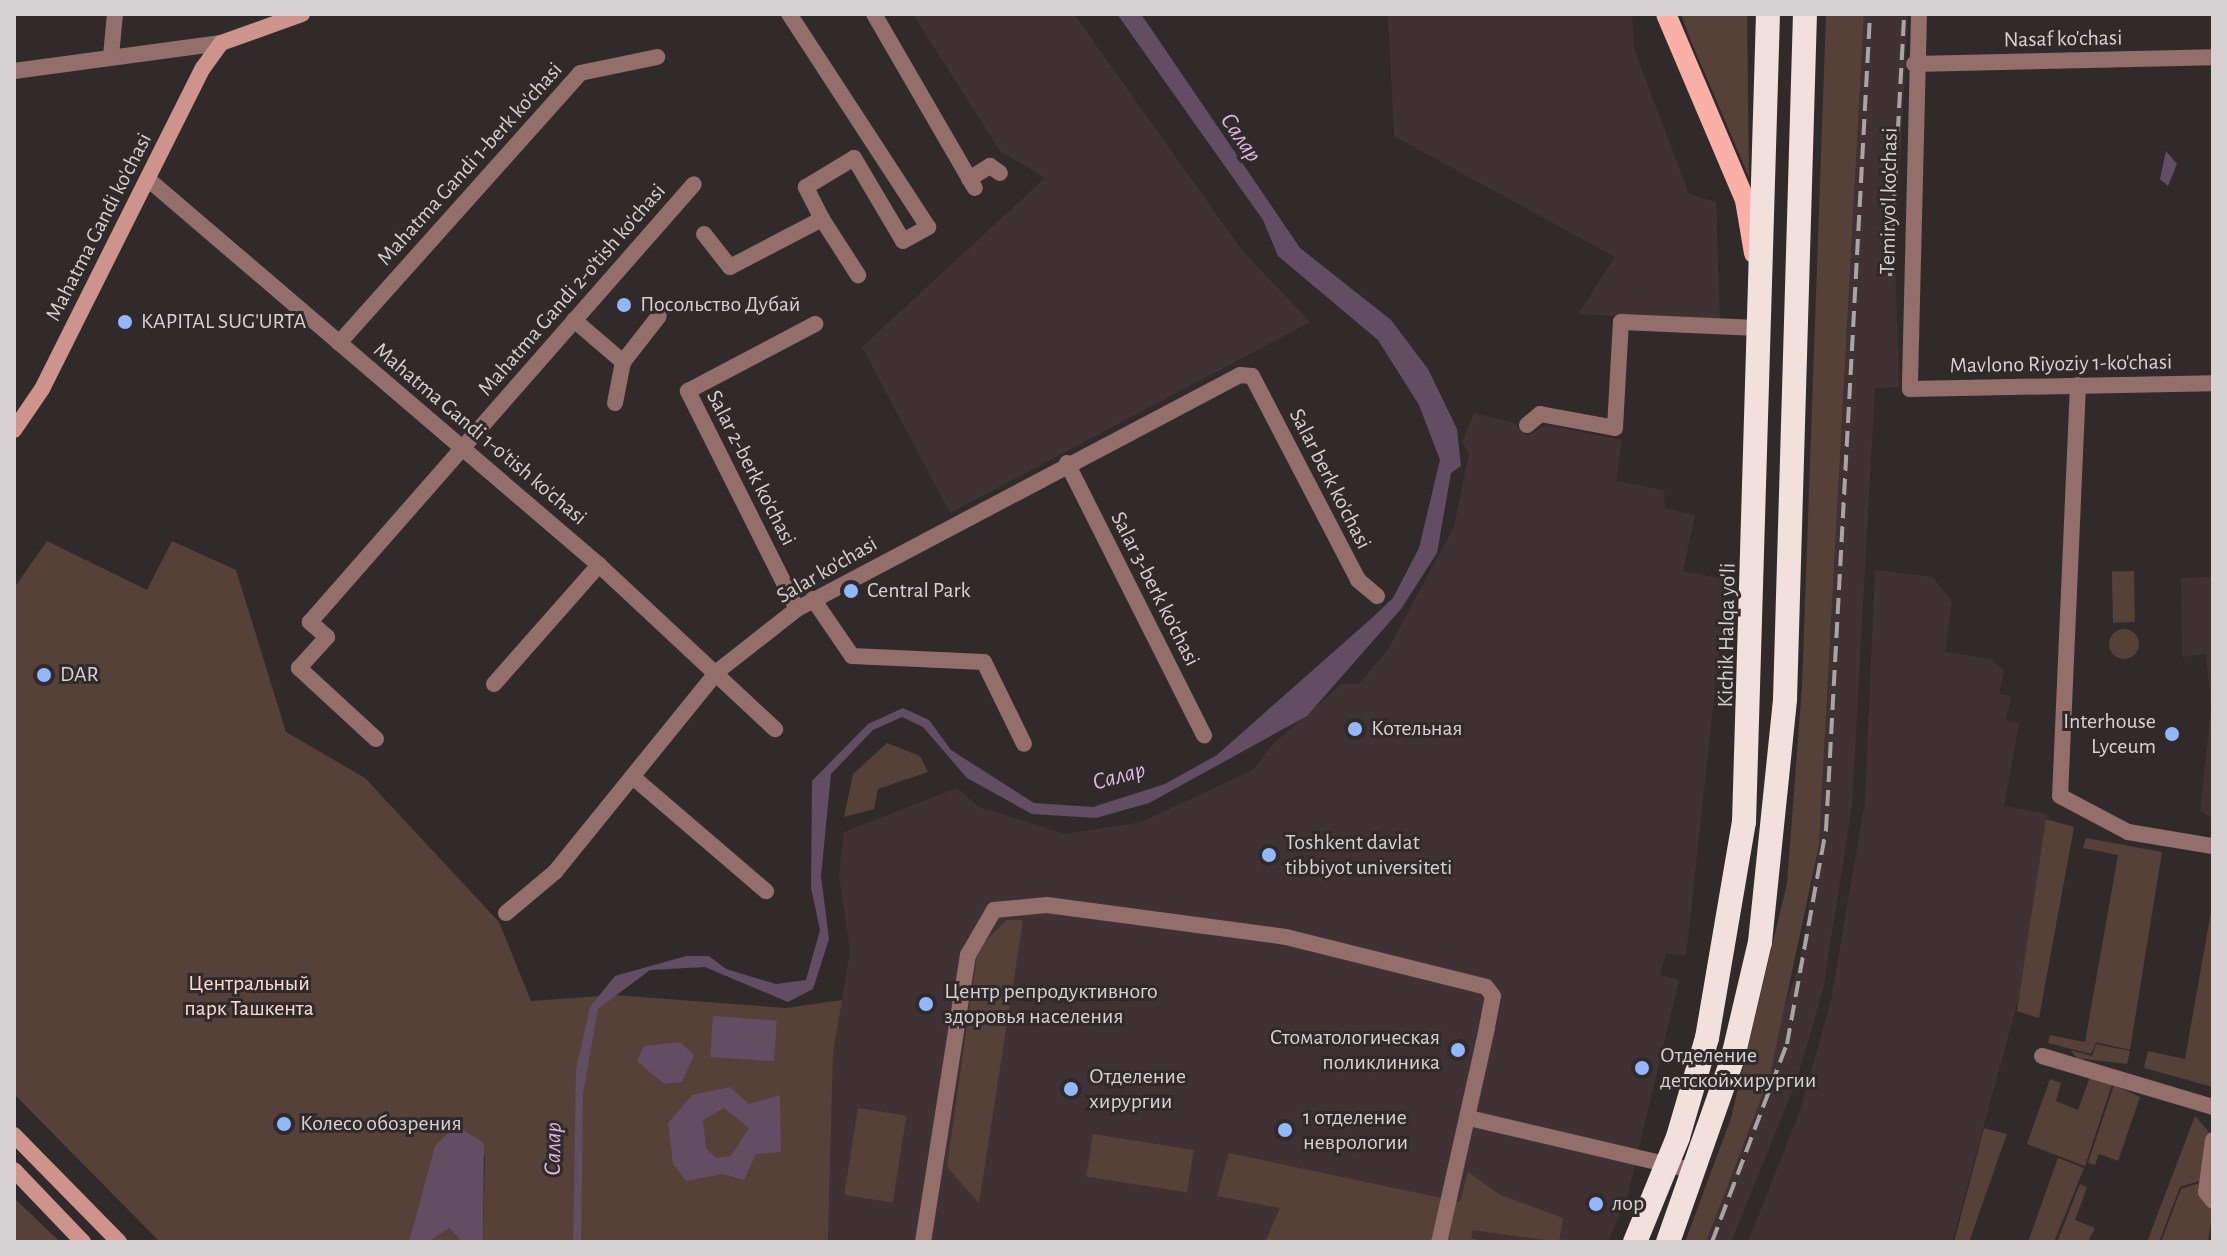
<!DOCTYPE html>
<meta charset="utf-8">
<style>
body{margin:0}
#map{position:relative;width:2227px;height:1256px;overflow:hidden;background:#312a2b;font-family:"Alegreya Sans",sans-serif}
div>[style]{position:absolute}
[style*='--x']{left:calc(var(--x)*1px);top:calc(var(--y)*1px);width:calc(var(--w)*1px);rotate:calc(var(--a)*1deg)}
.built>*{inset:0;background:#403234}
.green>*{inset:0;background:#554137;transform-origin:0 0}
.round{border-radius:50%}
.water>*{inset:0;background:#624d63;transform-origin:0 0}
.street>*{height:16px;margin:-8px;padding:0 8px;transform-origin:8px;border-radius:8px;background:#936e6a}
.secondary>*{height:16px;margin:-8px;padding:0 8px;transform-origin:8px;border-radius:8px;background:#ce938c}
.primary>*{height:20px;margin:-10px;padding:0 10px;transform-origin:10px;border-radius:10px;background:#fbb0a7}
.highway>*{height:24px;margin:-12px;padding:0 12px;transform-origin:12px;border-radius:12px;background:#f2e0dd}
.rail>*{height:4px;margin-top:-2px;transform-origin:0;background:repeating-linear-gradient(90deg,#a9a4a5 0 16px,transparent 0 24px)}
.dots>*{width:22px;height:22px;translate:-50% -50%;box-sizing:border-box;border:4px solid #312a2b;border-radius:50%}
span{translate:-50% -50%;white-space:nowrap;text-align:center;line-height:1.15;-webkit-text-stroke:6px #312a2b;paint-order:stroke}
.street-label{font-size:22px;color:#d6d1d2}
.poi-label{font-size:22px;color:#d6d1d2}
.left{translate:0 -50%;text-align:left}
.right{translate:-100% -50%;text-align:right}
.park-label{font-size:22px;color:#fedbcb}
.water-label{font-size:24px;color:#dfb5e0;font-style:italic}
.frame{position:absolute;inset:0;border:16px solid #d6d1d2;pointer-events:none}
</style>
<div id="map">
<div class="built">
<i style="clip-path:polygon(913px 14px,1074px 14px,1241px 249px,1310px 322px,950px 513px,862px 347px,1045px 178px,1000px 151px)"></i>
<i style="clip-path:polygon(1388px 14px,1632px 14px,1634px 49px,1689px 194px,1716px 202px,1720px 321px,1578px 314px,1615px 257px,1394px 136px)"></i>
<i style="clip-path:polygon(1864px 14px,1908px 14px,1895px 257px,1899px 387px,1875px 388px,1852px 805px,1823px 990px,1796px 1082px,1731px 1242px,1706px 1242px,1799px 964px,1819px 845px)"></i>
<i style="clip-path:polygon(1474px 413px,1514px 423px,1527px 436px,1547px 425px,1622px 440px,1616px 481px,1664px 490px,1665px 508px,1695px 515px,1683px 571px,1727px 580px,1686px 956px,1666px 953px,1660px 975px,1679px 980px,1628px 1194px,1608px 1242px,828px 1242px,833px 1053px,850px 951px,839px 876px,844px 832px,957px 788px,979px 807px,1065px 834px,1141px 822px,1253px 770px,1271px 746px,1342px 684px,1359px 684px,1387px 651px,1454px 527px,1469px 453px,1462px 443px)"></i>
<i style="clip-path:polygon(1875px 570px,1933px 577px,1952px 602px,1945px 652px,1991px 659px,2004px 671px,1999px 694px,2011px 696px,2006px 721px,2019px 723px,2004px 806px,2047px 814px,2029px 960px,1952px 1242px,1748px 1242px,1801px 1108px,1831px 1000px,1865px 802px)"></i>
<i style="clip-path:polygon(2213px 577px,2213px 819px,2200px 811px,2211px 708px,2206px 654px,2182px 657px,2181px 578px)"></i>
</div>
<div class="green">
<i style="clip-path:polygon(1681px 14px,1747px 14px,1749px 177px,1691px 41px)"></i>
<i style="clip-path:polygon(1826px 14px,1864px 14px,1819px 845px,1770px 1075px,1706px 1242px,1685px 1242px,1731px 1118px,1787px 883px,1802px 687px)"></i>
<i style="clip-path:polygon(47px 541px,147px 590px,172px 541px,236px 570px,286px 732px,365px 778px,499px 922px,531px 1001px,614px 995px,786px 1008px,842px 1000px,833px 1053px,828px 1242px,483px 1242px,485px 1155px,416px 1224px,409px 1242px,160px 1242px,14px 1094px,14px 588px)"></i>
<i style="left:2134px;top:571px;width:51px;height:22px;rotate:89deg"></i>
<i class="round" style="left:2109px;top:629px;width:30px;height:30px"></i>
<i style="clip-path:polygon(887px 743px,920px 756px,928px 772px,878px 789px,874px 809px,844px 817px,853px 774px)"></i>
<i style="clip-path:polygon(2046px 819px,2074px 827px,2039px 1018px,2017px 1011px)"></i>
<i style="clip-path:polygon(2086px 838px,2162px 852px,2130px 1050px,2096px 1042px,2091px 1054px,2048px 1043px,2050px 1035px,2085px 1042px,2118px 855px,2083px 848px)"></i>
<i style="clip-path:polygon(2213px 900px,2213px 1087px,2144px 1068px,2148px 1051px,2185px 1059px)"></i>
<i style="clip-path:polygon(1007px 920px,1023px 920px,979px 1203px,947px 1167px,978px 948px)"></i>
<i style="clip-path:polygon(2096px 1044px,2130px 1051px,2127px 1064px,2077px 1058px,2070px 1050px,2092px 1056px)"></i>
<i style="clip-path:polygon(2090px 1077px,2112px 1084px,2085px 1166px,2027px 1144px,2050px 1079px,2061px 1083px,2056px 1101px,2078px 1110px)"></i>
<i style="clip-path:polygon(2114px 1085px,2140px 1097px,2118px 1161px,2099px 1154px,2095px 1165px,2088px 1163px)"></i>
<i style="left:858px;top:1108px;width:49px;height:88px;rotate:9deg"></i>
<i style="clip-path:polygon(2195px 1116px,2209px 1132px,2202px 1180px,2180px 1187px,2159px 1242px,2147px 1242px)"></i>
<i style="clip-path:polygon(1984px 1128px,2007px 1134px,1969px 1242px,1954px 1242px)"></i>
<i style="left:1093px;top:1134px;width:102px;height:43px;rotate:9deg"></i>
<i style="clip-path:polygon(1229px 1153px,1460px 1202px,1468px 1172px,1500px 1195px,1563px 1218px,1559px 1242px,1473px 1230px,1471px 1238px,1484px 1242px,1265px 1242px,1280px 1208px,1217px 1196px)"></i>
<i style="clip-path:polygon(2058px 1158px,2084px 1168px,2054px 1242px,2028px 1242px)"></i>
<i style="clip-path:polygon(2202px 1182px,2199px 1195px,2213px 1208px,2208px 1242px,2161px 1242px,2181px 1189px)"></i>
<i style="clip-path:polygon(2080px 1184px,2087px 1187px,2075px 1220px,2095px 1228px,2088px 1242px,2057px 1242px)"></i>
<i style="clip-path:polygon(14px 1198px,57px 1239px,60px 1242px,14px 1242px)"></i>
<i style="clip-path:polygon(449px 1228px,462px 1242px,428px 1242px,435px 1232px)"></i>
</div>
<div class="water">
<i style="clip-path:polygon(1117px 14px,1141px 14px,1300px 248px,1391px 320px,1428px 369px,1457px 429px,1461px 466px,1451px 473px,1437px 553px,1401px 609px,1307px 716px,1149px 803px,1096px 818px,1032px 814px,967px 778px,923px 727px,902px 717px,873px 730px,831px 774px,821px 876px,829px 939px,813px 989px,788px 1002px,705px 967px,650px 970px,598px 1009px,583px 1094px,581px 1242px,573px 1242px,576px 1069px,590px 1007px,615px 976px,686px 956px,709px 956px,726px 969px,776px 984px,806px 980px,820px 930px,811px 888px,812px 781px,868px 724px,903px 708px,929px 720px,951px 750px,1034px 803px,1093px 807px,1165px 784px,1217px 755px,1373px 617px,1393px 598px,1419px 548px,1440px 460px,1419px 405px,1378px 340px,1278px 256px,1263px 220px)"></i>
<i style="clip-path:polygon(2166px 151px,2177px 164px,2168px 186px,2160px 179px)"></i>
<i style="left:713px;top:1016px;width:64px;height:41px;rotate:4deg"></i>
<i style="clip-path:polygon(680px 1042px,694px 1055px,682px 1082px,664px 1084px,637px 1061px,644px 1046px)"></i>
<i style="clip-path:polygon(evenodd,730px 1087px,749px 1104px,780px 1095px,781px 1152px,756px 1154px,744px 1180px,723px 1174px,686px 1181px,673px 1164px,668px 1123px,692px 1095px,730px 1087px,724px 1108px,749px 1128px,731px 1156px,716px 1158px,706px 1148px,703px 1120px,724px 1108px)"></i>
<i style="clip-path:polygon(456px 1125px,484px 1143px,483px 1242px,462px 1242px,449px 1228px,428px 1242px,409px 1242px,435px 1146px)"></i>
</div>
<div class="street">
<i style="--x:874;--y:14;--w:201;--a:59.9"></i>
<i style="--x:1919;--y:14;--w:375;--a:91.4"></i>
<i style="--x:1910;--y:389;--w:303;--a:-1.1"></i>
<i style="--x:111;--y:56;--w:42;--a:-84.6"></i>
<i style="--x:1914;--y:64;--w:299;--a:-1.3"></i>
<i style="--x:14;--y:71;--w:209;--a:-7.7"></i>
<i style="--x:969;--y:179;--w:25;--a:-32"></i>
<i style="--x:990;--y:166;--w:12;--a:35"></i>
<i style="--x:149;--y:180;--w:592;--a:40.55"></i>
<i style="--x:599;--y:565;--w:241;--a:43"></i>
<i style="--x:822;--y:219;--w:67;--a:57.3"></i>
<i style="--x:704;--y:234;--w:42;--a:51.8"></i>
<i style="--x:730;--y:267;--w:104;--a:-27.6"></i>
<i style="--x:822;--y:219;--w:36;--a:-117"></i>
<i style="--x:806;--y:187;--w:56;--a:-31.1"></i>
<i style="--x:854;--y:158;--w:96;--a:59.4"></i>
<i style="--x:903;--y:241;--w:29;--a:-29"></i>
<i style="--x:928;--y:227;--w:254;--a:-123.1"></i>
<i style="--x:574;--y:320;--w:65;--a:40.6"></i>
<i style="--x:339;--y:343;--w:362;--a:-48.2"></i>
<i style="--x:580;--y:73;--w:79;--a:-11.7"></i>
<i style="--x:2078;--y:385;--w:411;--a:92.5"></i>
<i style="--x:2060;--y:796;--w:77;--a:27.9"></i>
<i style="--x:2128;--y:832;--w:86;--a:9.4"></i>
<i style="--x:615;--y:403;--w:42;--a:-79"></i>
<i style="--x:623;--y:362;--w:58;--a:-52"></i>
<i style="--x:1527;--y:425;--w:17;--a:-40"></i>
<i style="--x:1540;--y:414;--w:76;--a:10.6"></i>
<i style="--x:1615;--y:428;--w:106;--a:-86.8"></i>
<i style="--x:1621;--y:322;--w:137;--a:2.5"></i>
<i style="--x:1067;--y:463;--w:305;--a:63.3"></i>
<i style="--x:813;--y:599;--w:69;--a:55.6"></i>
<i style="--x:852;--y:656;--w:132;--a:2.6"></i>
<i style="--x:984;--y:662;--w:91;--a:64"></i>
<i style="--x:797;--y:609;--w:244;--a:-116.6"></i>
<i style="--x:688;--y:391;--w:144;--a:-27.8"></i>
<i style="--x:494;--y:684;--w:159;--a:-48.6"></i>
<i style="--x:376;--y:739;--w:105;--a:-137.3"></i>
<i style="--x:299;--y:668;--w:42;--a:-47.9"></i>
<i style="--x:327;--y:637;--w:23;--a:-139"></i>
<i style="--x:310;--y:622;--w:582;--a:-48.76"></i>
<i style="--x:634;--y:778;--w:174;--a:40.6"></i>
<i style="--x:506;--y:913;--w:64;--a:-39.9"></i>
<i style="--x:555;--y:872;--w:259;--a:-51"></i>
<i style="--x:718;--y:671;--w:100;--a:-38.1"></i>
<i style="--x:797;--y:609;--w:501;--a:-27.84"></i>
<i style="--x:1240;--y:375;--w:12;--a:5"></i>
<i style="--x:1252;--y:376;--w:230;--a:62.5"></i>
<i style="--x:1358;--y:580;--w:25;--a:40"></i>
<i style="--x:2042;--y:1056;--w:178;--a:16.6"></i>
<i style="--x:1469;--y:1118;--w:232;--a:13.2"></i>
<i style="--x:2213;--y:1140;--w:52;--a:97.7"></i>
<i style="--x:2206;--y:1192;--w:11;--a:52"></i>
<i style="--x:923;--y:1242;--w:291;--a:-81.1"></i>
<i style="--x:968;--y:955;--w:52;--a:-60"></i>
<i style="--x:994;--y:910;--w:53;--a:-5.4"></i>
<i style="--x:1047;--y:905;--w:241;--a:7.6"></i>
<i style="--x:1286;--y:937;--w:206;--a:14"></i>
<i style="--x:1486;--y:987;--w:11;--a:52"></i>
<i style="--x:1493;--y:996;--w:33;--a:101"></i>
<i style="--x:1487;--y:1028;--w:219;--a:102.6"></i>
</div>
<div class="secondary">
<i style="--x:14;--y:430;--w:50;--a:-55.7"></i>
<i style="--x:42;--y:389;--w:359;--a:-63.4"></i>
<i style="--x:203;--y:68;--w:31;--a:-54"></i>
<i style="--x:221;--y:43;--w:86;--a:-19.7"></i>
<i style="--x:14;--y:1135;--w:150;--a:45.5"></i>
<i style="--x:14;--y:1170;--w:100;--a:46.2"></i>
</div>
<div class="primary">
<i style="--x:1666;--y:14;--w:202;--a:67"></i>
<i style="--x:1745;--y:200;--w:54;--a:80.4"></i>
</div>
<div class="highway">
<i style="--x:1635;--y:1242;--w:113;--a:-67.7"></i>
<i style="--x:1678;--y:1137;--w:103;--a:-73.7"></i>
<i style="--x:1707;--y:1038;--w:219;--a:-80.3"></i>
<i style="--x:1744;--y:822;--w:808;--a:-88.3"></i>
<i style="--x:1668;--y:1242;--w:196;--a:-70.6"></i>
<i style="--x:1733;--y:1057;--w:118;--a:-76.8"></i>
<i style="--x:1760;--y:942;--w:244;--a:-84.1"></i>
<i style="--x:1785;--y:699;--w:685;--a:-88.33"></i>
</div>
<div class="rail">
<i style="--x:1890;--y:276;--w:262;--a:-86.9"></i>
<i style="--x:1712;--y:1242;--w:212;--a:-69.3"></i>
<i style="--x:1787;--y:1044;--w:218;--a:-79.7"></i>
<i style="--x:1826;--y:830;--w:817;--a:-86.91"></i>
</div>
<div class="dots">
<i style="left:624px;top:305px;background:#93b7fd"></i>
<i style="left:125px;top:322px;background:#93b7fd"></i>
<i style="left:851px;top:591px;background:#93b7fd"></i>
<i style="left:44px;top:675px;background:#93b7fd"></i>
<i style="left:1355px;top:729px;background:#93b7fd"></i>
<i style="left:2172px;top:734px;background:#93b7fd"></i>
<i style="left:1269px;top:855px;background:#93b7fd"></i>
<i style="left:926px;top:1004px;background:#93b7fd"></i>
<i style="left:1458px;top:1050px;background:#93b7fd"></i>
<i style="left:1642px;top:1068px;background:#93b7fd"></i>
<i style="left:1071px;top:1089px;background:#93b7fd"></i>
<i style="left:284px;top:1124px;background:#93b7fd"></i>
<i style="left:1285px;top:1130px;background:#93b7fd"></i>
<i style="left:1596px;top:1204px;background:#93b7fd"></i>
</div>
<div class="street-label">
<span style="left:2063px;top:39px;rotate:-1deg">Nasaf ko'chasi</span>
<span style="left:470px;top:164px;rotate:-48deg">Mahatma Gandi 1-berk ko'chasi</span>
<span style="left:1889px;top:201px;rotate:-89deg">Temiryo'l ko'chasi</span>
<span style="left:99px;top:227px;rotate:-63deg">Mahatma Gandi ko'chasi</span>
<span style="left:572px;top:290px;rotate:-49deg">Mahatma Gandi 2-o'tish ko'chasi</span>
<span style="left:2061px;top:364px;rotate:-1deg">Mavlono Riyoziy 1-ko'chasi</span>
<span style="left:480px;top:434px;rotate:40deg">Mahatma Gandi 1-o'tish ko'chasi</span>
<span style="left:751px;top:468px;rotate:63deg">Salar 2-berk ko'chasi</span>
<span style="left:1330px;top:479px;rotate:63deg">Salar berk ko'chasi</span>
<span style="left:827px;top:570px;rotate:-30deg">Salar ko'chasi</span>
<span style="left:1155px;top:589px;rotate:63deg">Salar 3-berk ko'chasi</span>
<span style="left:1727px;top:635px;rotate:-89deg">Kichik Halqa yo'li</span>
</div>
<div class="poi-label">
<span class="left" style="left:640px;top:305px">Посольство Дубай</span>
<span class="left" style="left:141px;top:322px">KAPITAL SUG'URTA</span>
<span class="left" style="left:867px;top:591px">Central Park</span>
<span class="left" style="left:60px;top:675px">DAR</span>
<span class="right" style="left:2156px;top:734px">Interhouse<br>Lyceum</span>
<span class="left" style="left:1371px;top:729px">Котельная</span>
<span class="left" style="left:1285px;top:855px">Toshkent davlat<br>tibbiyot universiteti</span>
<span class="left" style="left:944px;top:1004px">Центр репродуктивного<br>здоровья населения</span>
<span class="right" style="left:1440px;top:1050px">Стоматологическая<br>поликлиника</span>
<span class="left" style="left:1660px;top:1068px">Отделение<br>детской хирургии</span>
<span class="left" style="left:1089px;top:1089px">Отделение<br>хирургии</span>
<span class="left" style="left:1303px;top:1130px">1 отделение<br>неврологии</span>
<span class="left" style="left:300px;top:1124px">Колесо обозрения</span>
<span class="left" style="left:1612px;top:1204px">лор</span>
</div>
<div class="park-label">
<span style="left:249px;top:996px">Центральный<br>парк Ташкента</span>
</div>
<div class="water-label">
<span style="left:1240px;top:138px;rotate:56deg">Салар</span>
<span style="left:1119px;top:777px;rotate:-15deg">Салар</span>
<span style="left:554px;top:1149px;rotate:-89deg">Салар</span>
</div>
<div class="frame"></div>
</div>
